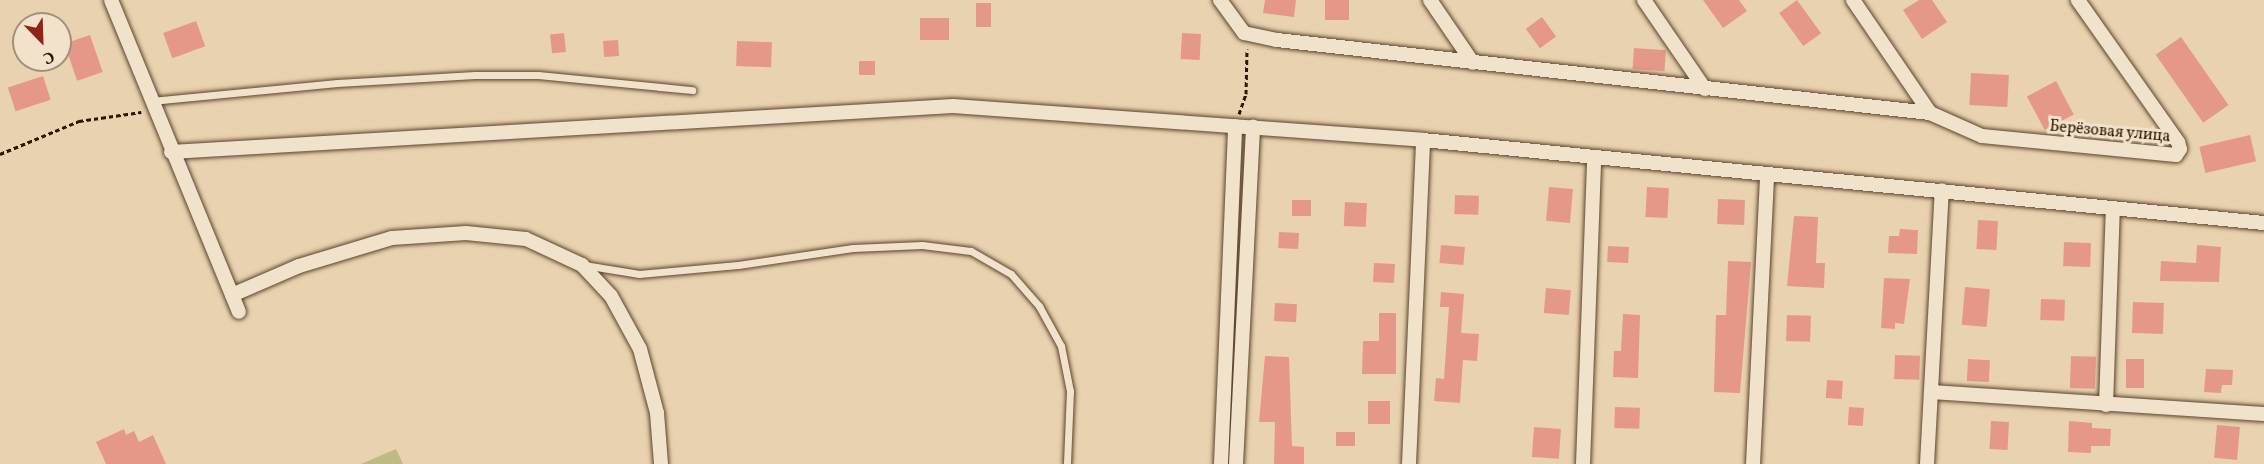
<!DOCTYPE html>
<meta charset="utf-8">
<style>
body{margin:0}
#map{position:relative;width:2264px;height:464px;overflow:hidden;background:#e9d2af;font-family:Vollkorn,serif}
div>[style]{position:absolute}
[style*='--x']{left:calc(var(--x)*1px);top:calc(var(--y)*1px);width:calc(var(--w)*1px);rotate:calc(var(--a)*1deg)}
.green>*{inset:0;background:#bdba86}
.building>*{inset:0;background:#e59889;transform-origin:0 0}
.path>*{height:3px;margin-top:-1.5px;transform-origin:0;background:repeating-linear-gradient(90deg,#2c1500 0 4.5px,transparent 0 7.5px)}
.roads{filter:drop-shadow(0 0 2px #5b442c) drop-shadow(0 0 2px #5b442c)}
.lane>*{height:7px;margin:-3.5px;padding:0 3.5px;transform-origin:3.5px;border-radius:3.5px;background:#f1e2cb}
.street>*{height:14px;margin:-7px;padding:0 7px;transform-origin:7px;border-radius:7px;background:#f1e2cb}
span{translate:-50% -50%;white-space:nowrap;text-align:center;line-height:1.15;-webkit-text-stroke:6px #f1e2cb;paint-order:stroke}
.street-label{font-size:16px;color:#2c1500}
.north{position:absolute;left:12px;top:12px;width:60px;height:60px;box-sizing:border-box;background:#f1e2cb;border:2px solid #a2907a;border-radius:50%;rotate:157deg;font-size:16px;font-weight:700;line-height:24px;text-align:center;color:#2c1500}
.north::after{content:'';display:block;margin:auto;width:21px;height:27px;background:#8f2418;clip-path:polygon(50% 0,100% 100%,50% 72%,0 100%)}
</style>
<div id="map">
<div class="green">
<i style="clip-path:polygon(396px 449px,403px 464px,361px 464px)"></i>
</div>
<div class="building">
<i style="clip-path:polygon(1265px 0,1296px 0,1294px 17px,1263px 13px)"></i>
<i style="left:1325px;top:0;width:24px;height:20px"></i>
<i style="clip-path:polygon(1703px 0,1739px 0,1747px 11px,1723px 28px)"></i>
<i style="left:1797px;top:0;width:41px;height:22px;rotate:54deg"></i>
<i style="clip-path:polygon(1919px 0,1932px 0,1947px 22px,1922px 39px,1903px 10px)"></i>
<i style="left:976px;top:3px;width:15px;height:24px"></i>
<i style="left:1542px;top:17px;width:24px;height:20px;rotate:54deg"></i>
<i style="left:920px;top:18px;width:29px;height:22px"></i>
<i style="left:196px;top:21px;width:27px;height:35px;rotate:70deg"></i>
<i style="left:564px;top:33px;width:19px;height:14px;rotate:84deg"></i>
<i style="left:1182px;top:33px;width:19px;height:26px;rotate:3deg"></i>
<i style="left:90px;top:35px;width:39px;height:27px;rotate:71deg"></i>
<i style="left:2181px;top:37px;width:83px;height:31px;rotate:55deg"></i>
<i style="left:618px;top:40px;width:16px;height:15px;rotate:86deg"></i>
<i style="left:737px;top:41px;width:35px;height:25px;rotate:2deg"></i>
<i style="left:1634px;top:48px;width:32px;height:21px;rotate:4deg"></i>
<i style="left:859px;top:61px;width:16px;height:14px"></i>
<i style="left:1971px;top:73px;width:38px;height:32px;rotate:3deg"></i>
<i style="left:43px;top:76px;width:25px;height:37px;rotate:72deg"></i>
<i style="left:2056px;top:81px;width:38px;height:33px;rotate:62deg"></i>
<i style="left:2250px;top:135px;width:27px;height:52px;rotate:77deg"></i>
<i style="left:1549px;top:187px;width:24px;height:34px;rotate:5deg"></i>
<i style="left:1647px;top:187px;width:22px;height:30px;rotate:3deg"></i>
<i style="left:1455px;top:195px;width:24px;height:19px;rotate:2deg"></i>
<i style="left:1718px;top:199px;width:27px;height:25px;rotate:2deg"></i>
<i style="left:1292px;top:200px;width:19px;height:16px"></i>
<i style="left:1345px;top:202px;width:22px;height:24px;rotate:3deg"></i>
<i style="clip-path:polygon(1794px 216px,1818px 217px,1816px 263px,1825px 263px,1824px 288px,1787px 286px)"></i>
<i style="left:1978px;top:220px;width:20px;height:29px;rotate:3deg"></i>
<i style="clip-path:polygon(1900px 229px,1918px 230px,1917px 254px,1888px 253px,1889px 236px,1899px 236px)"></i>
<i style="left:1279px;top:232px;width:20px;height:16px;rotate:3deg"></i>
<i style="left:2064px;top:242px;width:27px;height:24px;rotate:2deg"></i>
<i style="left:1441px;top:245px;width:24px;height:18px;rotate:5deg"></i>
<i style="clip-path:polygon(2197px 245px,2221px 247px,2219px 282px,2160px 281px,2161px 261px,2196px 263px)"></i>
<i style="left:1608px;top:246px;width:21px;height:16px;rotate:3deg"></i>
<i style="clip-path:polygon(1728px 261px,1751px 262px,1740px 393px,1714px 392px,1716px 315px,1726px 315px)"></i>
<i style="left:1374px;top:263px;width:21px;height:19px;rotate:3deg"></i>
<i style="clip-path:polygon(1884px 278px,1910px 279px,1904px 324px,1895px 323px,1895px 329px,1881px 328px)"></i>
<i style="left:1965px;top:287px;width:25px;height:38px;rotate:5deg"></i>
<i style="left:1546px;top:288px;width:25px;height:25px;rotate:5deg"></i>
<i style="clip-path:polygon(1441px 292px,1464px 294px,1461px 333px,1479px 334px,1477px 361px,1463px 360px,1460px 403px,1434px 401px,1436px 378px,1444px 379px,1449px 307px,1440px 307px)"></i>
<i style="left:2041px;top:299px;width:24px;height:21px;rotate:2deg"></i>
<i style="left:2133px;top:302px;width:31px;height:31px;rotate:2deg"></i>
<i style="left:1275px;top:303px;width:22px;height:18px;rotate:3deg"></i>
<i style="clip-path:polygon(1379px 313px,1396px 313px,1396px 374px,1362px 374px,1363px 341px,1379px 341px)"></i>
<i style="clip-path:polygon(1623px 314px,1640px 315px,1638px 378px,1613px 377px,1614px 351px,1621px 351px)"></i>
<i style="left:1787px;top:315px;width:24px;height:26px;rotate:2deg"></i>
<i style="left:1895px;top:355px;width:25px;height:24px;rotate:2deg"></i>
<i style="clip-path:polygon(1265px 356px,1289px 357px,1292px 446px,1304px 447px,1304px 464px,1274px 464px,1275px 422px,1259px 422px)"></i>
<i style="left:2071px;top:356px;width:25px;height:32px;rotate:2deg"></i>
<i style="left:1968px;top:359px;width:22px;height:22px;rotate:3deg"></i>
<i style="left:2126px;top:359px;width:18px;height:29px"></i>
<i style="clip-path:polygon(2206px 369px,2233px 370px,2232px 385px,2222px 385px,2221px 393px,2204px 392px)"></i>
<i style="left:1827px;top:380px;width:16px;height:18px;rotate:4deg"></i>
<i style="left:1368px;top:401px;width:22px;height:23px"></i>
<i style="left:1615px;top:407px;width:25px;height:21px;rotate:2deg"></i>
<i style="left:1849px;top:407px;width:15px;height:18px;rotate:4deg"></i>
<i style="left:1991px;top:421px;width:18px;height:28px;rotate:3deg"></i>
<i style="clip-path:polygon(2069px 421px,2092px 423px,2092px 428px,2111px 429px,2110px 446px,2091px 446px,2091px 453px,2068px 452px)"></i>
<i style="left:2217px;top:425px;width:23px;height:33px;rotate:5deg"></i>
<i style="left:1534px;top:427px;width:27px;height:30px;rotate:4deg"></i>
<i style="clip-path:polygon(124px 429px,126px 435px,134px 431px,139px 442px,153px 435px,166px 464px,106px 464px,96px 442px)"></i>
<i style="left:1336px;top:432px;width:19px;height:14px"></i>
</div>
<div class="path">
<i style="--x:1239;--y:114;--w:21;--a:-71"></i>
<i style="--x:1246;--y:94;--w:45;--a:-88.7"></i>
<i style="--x:0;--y:154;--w:86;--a:-22.7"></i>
<i style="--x:79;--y:121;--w:63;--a:-8.3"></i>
</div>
<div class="roads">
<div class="lane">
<i style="--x:151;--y:101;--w:187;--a:-5.5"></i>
<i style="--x:337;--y:83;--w:138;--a:-3.3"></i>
<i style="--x:475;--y:75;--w:63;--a:0"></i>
<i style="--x:538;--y:75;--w:155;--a:5.6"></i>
<i style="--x:584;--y:265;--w:56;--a:9.3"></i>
<i style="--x:639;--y:274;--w:99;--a:-5.2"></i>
<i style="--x:738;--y:265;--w:116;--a:-8.4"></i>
<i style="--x:853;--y:248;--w:69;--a:-2.5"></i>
<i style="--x:922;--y:245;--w:49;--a:7"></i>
<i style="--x:971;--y:251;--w:46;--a:29.9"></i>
<i style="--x:1011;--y:274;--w:43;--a:48.8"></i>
<i style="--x:1039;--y:306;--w:46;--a:61.2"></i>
<i style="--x:1061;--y:346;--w:46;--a:78.7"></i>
<i style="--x:1070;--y:391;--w:73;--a:92.4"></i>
</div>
<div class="street">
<i style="--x:111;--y:0;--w:337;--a:67.7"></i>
<i style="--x:1220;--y:0;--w:41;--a:54"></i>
<i style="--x:1244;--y:33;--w:34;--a:12"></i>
<i style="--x:1277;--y:40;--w:657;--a:6.38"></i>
<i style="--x:1930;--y:113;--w:57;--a:23.9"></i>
<i style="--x:1982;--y:136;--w:195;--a:5.6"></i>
<i style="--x:2176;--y:155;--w:7;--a:-56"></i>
<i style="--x:2180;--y:149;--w:7;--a:-106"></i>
<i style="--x:2178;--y:142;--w:174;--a:-125.2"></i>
<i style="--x:1430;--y:0;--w:76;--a:55.7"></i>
<i style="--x:1644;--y:0;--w:108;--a:55.6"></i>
<i style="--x:1853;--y:0;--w:137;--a:55.7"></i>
<i style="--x:171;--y:152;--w:783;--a:-3.37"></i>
<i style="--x:953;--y:106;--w:471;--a:4.1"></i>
<i style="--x:1423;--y:140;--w:845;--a:5.64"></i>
<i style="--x:232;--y:295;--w:73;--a:-23.4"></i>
<i style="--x:299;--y:266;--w:97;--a:-16.8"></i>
<i style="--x:392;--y:238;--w:74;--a:-3.9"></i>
<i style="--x:466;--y:233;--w:60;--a:5.7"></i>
<i style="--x:526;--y:239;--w:62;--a:24.9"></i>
<i style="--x:582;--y:265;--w:42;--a:46.9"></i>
<i style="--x:611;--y:296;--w:60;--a:61.3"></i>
<i style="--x:640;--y:349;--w:66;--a:75.1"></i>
<i style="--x:657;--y:413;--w:51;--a:85.5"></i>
<i style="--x:1931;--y:392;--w:334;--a:3.8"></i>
<i style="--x:2106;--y:405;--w:197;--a:-88"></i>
<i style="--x:1221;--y:464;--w:338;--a:-87.6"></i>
<i style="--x:1236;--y:464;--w:338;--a:-87.1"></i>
<i style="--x:1409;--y:464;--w:324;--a:-87.5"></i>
<i style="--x:1583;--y:464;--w:307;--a:-87.9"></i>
<i style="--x:1753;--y:464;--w:290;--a:-87.2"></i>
<i style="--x:1927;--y:464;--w:274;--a:-86.9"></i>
</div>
</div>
<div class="street-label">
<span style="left:2110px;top:132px;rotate:5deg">Берёзовая улица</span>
</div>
<div class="north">С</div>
</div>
